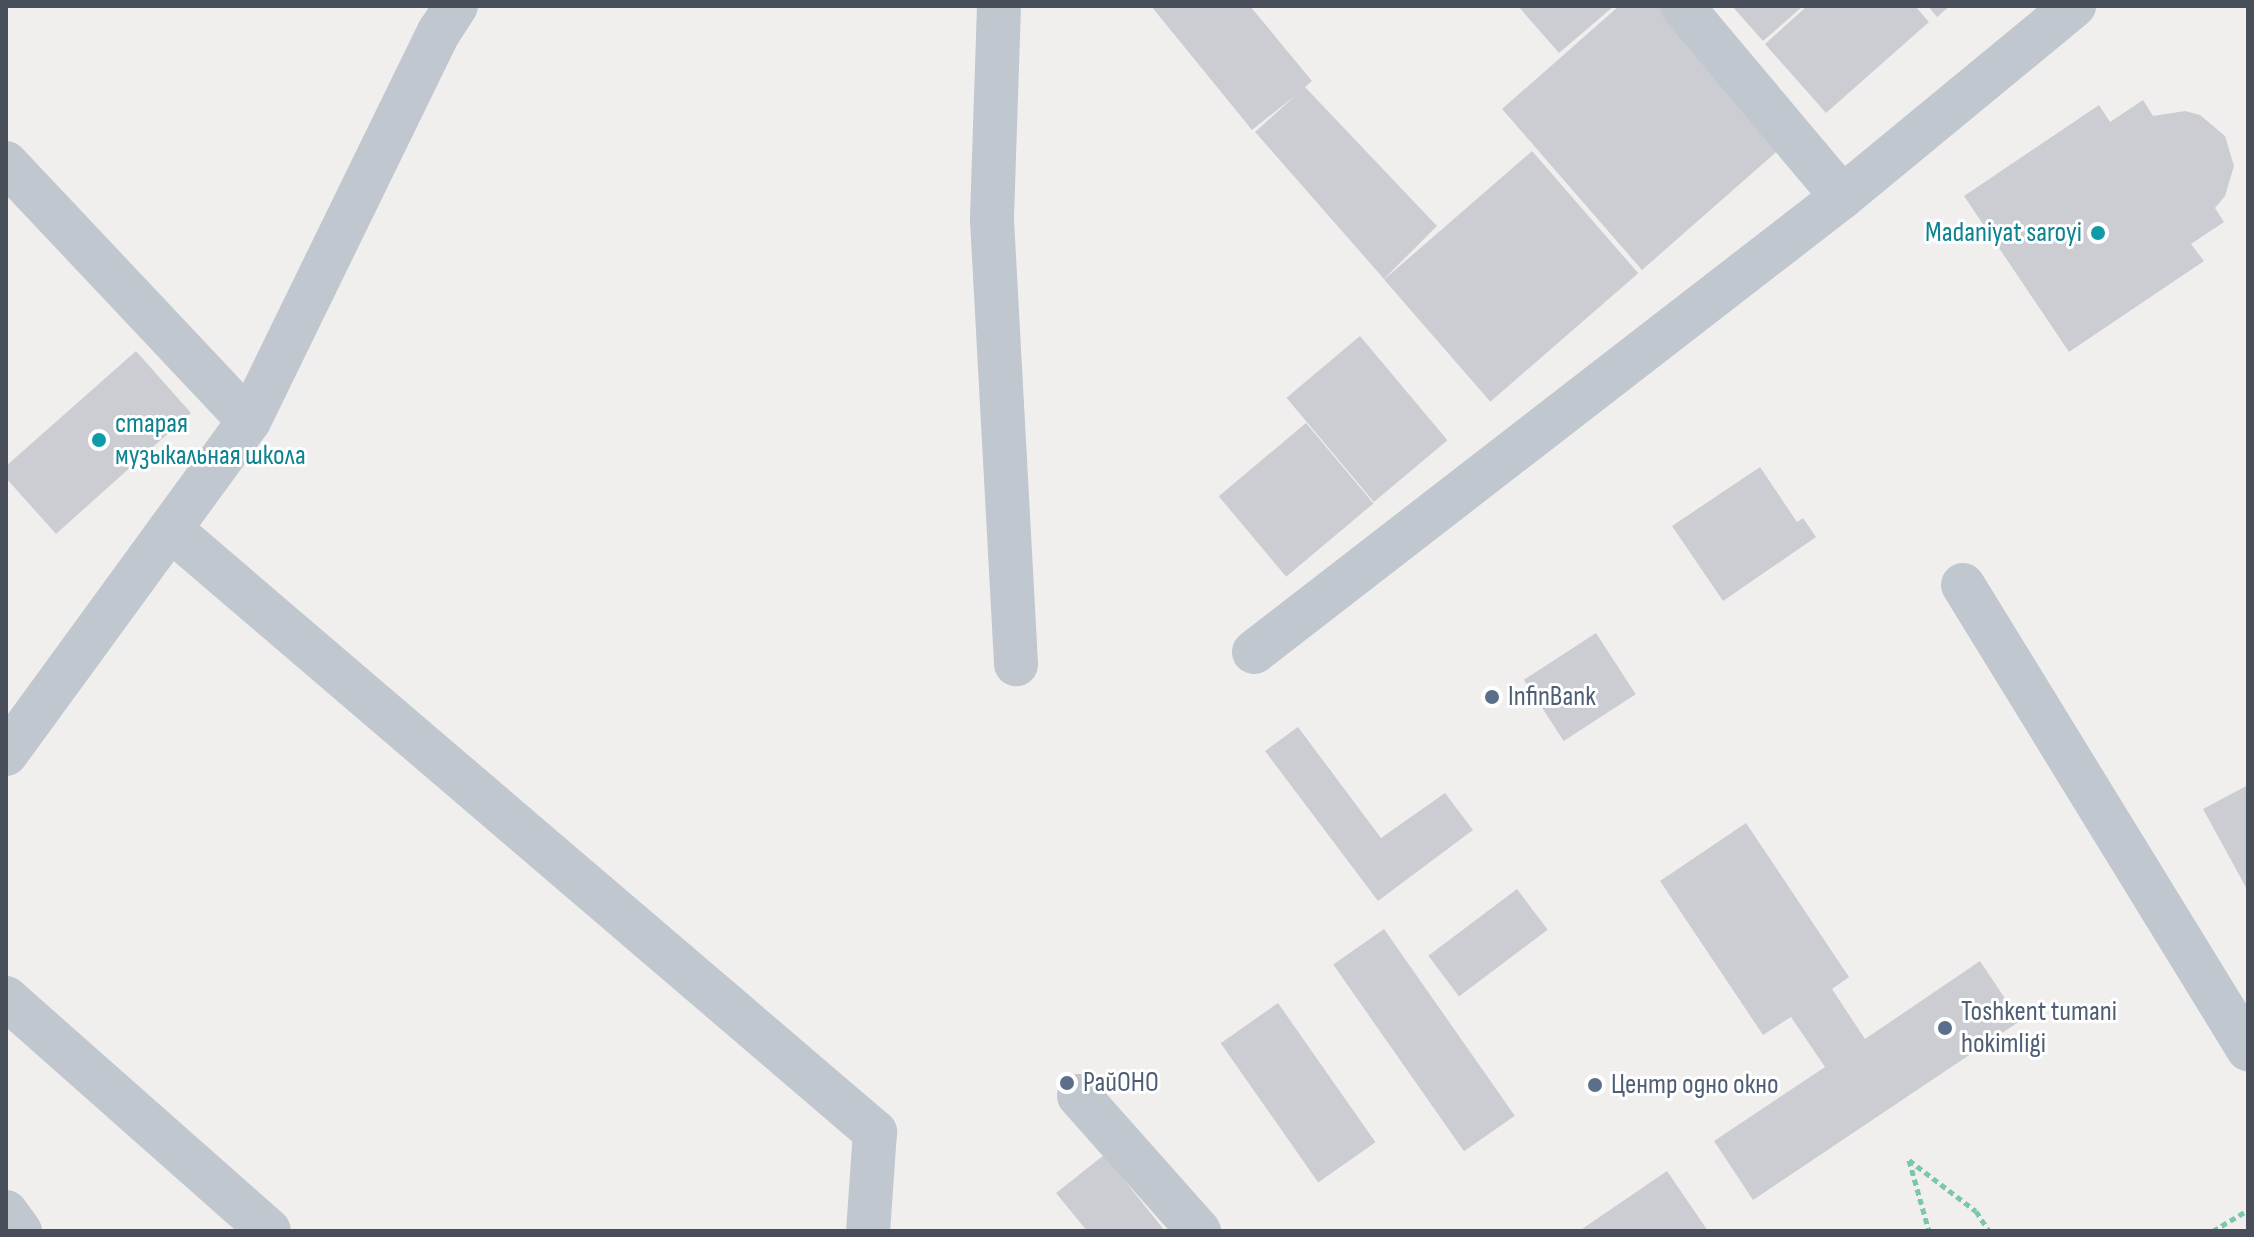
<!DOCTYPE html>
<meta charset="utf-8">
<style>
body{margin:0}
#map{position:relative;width:2254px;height:1237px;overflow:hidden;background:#f1efee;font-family:"Sofia Sans Condensed",sans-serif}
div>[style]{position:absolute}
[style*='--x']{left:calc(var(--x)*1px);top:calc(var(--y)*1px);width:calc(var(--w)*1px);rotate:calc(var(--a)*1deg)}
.building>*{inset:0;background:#cccdd3;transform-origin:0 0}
.path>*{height:5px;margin-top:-2.5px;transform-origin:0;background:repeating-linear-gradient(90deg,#7ac7ab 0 6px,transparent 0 10px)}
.minor>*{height:44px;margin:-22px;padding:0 22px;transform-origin:22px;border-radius:22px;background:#c0c7cf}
.dots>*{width:22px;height:22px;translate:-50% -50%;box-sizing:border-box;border:4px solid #fff;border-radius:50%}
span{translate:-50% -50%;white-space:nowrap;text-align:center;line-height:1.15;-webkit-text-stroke:6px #fff;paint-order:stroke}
.culture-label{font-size:28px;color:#0d838f}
.right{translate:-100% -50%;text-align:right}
.left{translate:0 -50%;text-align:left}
.service-label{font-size:28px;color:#4e5e75}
.frame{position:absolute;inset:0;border:8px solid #484f5a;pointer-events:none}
</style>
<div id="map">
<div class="building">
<i style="clip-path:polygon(1151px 6px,1250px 6px,1312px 81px,1305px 87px,1437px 226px,1384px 279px,1255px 132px,1296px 95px,1252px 130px)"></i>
<i style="clip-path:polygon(1518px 6px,1614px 6px,1559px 53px)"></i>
<i style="clip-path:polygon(1619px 6px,1659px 6px,1782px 147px,1642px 270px,1502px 109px)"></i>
<i style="clip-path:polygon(1732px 6px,1803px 6px,1763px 41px)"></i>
<i style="clip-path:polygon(1807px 6px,1915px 6px,1929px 22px,1826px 113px,1765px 44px)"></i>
<i style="clip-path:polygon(1928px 6px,1950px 6px,1937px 17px)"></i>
<i style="clip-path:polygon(2143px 100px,2153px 116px,2185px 111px,2200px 115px,2225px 136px,2234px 166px,2225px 196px,2215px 208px,2224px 222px,2191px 244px,2204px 261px,2069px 352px,1964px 196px,2099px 105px,2110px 122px)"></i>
<i style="left:1532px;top:151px;width:162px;height:196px;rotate:49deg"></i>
<i style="left:1360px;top:336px;width:136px;height:96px;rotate:50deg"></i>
<i style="clip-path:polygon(136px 351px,191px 413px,56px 534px,6px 478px,6px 466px)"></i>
<i style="left:1306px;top:423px;width:105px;height:114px;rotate:50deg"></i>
<i style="clip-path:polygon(1760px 467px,1797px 522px,1803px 518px,1816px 537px,1723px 601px,1672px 526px)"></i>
<i style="left:1596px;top:633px;width:73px;height:86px;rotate:57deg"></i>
<i style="clip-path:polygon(1298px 727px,1381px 838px,1445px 793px,1473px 830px,1378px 901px,1265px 751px)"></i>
<i style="clip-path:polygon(2248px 785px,2248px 891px,2203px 809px)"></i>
<i style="clip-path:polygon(1746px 823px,1849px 977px,1832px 989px,1865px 1039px,1980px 961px,2020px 1021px,1753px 1200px,1714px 1141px,1825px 1067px,1791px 1017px,1763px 1035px,1660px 881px)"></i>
<i style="left:1517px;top:889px;width:51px;height:111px;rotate:53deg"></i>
<i style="left:1384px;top:929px;width:228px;height:62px;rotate:55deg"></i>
<i style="left:1278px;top:1003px;width:170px;height:70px;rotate:55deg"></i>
<i style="clip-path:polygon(1104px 1155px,1165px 1231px,1087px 1231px,1056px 1193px)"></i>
<i style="clip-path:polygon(1667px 1171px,1708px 1231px,1579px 1231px)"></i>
</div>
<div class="path">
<i style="--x:1909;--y:1160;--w:84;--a:37.3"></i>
<i style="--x:1976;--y:1211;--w:24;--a:57"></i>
<i style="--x:1909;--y:1160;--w:74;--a:74.3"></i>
<i style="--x:2213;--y:1231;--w:41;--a:-31"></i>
</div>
<div class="minor">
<i style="--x:999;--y:6;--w:214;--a:91.9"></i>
<i style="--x:992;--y:220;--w:445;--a:86.9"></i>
<i style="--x:1682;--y:6;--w:249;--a:50"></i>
<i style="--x:6;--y:163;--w:354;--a:46.7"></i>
<i style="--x:170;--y:529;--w:928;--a:40.54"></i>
<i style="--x:875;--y:1132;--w:99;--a:94"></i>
<i style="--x:1963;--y:585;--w:545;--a:58.44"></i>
<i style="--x:1254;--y:652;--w:743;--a:-37.73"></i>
<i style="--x:1842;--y:197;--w:301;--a:-39.5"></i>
<i style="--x:6;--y:754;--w:412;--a:-53.9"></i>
<i style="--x:249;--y:421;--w:433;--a:-64"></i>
<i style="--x:439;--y:32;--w:31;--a:-57"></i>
<i style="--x:6;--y:998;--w:351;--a:41.5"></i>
<i style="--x:1079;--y:1096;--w:181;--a:48.4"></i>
<i style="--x:6;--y:1212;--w:24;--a:54"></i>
</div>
<div class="dots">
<i style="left:2098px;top:233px;background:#0f9aa8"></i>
<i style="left:99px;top:440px;background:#0f9aa8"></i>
<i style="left:1492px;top:697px;background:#5c6f8a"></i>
<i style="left:1945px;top:1028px;background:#5c6f8a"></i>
<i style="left:1067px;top:1083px;background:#5c6f8a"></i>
<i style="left:1595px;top:1085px;background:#5c6f8a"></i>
</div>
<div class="culture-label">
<span class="right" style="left:2082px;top:233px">Madaniyat saroyi</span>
<span class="left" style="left:115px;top:440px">старая<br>музыкальная школа</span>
</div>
<div class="service-label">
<span class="left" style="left:1508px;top:697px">InfinBank</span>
<span class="left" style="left:1961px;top:1028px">Toshkent tumani<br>hokimligi</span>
<span class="left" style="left:1083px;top:1083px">РайОНО</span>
<span class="left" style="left:1611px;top:1085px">Центр одно окно</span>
</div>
<div class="frame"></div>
</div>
